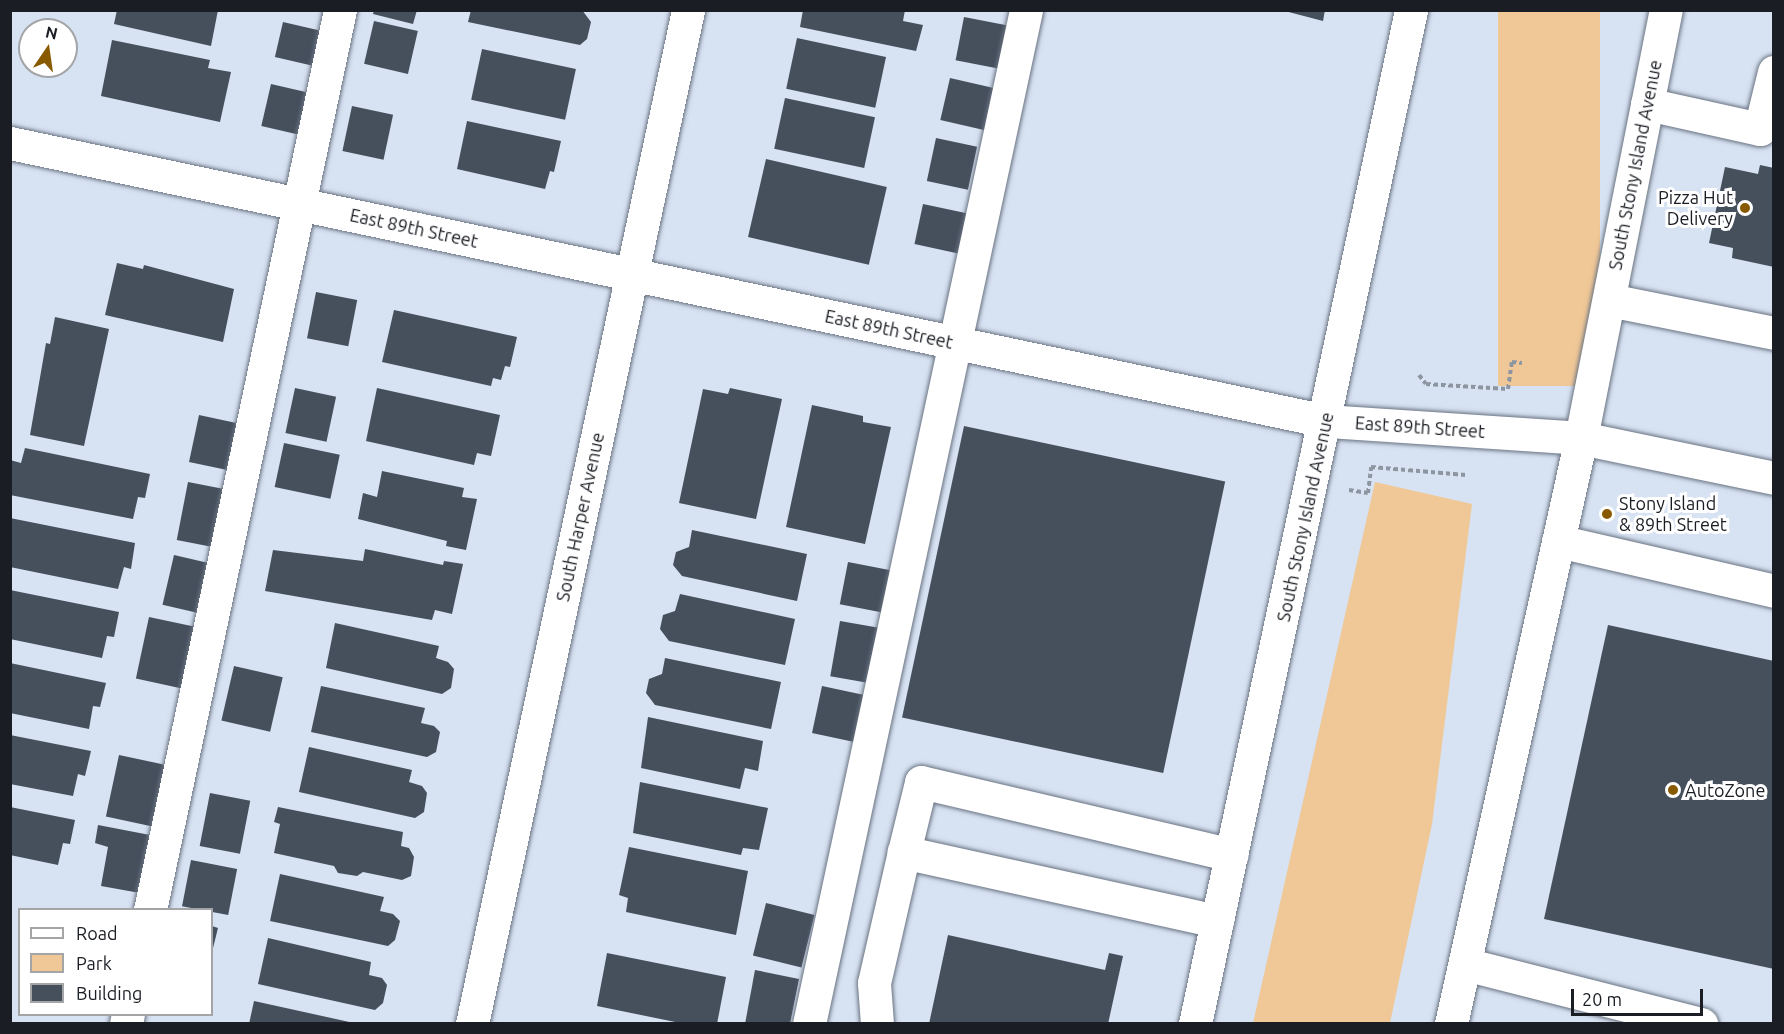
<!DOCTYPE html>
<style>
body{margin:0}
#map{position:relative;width:1784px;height:1034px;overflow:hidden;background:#d7e2f2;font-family:Ubuntu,sans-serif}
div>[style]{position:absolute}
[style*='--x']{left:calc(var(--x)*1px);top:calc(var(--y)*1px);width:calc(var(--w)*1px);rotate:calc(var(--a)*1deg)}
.green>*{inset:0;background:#f0c897;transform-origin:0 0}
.building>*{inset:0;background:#464f5c;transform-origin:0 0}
.path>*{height:4px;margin-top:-2px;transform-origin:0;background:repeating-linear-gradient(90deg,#8d95a1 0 4.5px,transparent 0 7.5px)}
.roads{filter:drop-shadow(0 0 2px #697382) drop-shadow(0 0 2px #697382)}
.minor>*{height:33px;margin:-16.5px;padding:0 16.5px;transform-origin:16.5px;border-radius:16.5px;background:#fff}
.highway>*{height:33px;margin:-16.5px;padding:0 16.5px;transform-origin:16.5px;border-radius:16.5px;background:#fff}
.dots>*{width:16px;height:16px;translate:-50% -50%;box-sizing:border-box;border:3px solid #fff;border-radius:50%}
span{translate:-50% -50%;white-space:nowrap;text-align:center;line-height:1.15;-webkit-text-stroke:6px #fff;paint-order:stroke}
.street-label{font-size:18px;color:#1a1d23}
.poi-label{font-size:18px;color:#1a1d23}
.right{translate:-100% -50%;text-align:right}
.left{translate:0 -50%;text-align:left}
.frame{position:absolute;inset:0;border:12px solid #1a1d23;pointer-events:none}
.legend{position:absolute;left:18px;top:908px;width:195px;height:108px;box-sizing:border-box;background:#fff;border:2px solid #a3a5a7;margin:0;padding:8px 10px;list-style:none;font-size:18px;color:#1a1d23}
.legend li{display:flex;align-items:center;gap:12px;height:30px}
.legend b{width:30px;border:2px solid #a3a5a7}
.north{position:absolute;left:18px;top:18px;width:60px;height:60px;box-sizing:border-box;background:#fff;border:2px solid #a3a5a7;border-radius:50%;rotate:13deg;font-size:16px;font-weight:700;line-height:24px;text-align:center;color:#1a1d23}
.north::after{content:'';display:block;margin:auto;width:21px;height:27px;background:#895900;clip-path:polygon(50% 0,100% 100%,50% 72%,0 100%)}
.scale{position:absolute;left:1571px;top:989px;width:132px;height:27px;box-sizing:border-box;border:3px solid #1a1d23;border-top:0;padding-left:8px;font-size:18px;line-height:21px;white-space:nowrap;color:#1a1d23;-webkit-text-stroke:4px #fff;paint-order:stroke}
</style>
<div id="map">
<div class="green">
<i style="left:1498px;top:11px;width:102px;height:375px"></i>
<i style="clip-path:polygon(1375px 482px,1472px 504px,1432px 824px,1390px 1023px,1253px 1023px)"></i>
</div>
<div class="building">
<i style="clip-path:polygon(117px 10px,218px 10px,211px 46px,114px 24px)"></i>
<i style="clip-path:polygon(374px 10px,417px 10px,413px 24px,373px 14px)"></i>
<i style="clip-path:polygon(471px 10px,582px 10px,591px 22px,587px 39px,580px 45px,468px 22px)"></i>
<i style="clip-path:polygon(803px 10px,905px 10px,903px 21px,923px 25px,916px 51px,800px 27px)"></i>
<i style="clip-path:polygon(1281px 10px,1325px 10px,1323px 21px)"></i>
<i style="left:964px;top:17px;width:46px;height:44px;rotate:11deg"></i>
<i style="left:374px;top:21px;width:45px;height:44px;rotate:13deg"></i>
<i style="left:283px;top:22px;width:41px;height:36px;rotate:13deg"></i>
<i style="left:797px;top:38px;width:91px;height:52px;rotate:12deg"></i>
<i style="clip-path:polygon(112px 40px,210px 60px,208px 68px,231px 72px,220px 122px,101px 96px)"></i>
<i style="left:482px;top:49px;width:96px;height:52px;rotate:12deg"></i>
<i style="left:950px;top:78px;width:47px;height:43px;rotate:13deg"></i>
<i style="left:271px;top:84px;width:40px;height:43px;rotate:13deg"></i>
<i style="left:785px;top:98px;width:92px;height:52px;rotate:12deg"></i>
<i style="left:352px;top:106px;width:42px;height:46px;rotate:12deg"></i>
<i style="clip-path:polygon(467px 121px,561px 141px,554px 172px,550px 171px,545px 189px,457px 169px)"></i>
<i style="left:936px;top:138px;width:42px;height:44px;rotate:12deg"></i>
<i style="left:766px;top:159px;width:124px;height:80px;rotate:13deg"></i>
<i style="clip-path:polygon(1760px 165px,1774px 168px,1774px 267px,1732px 258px,1733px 248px,1709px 243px,1725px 167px,1758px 174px)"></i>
<i style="left:923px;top:204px;width:47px;height:41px;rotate:12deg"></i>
<i style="clip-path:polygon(117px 263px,143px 269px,144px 265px,234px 289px,223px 342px,105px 315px)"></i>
<i style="left:316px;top:292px;width:42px;height:47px;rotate:11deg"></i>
<i style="clip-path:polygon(394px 310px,517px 337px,510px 367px,505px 366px,501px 380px,493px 378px,491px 386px,382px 362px)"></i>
<i style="clip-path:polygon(55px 317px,109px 329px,84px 446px,30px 435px,46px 343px,50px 344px)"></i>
<i style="left:295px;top:388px;width:42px;height:46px;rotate:12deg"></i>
<i style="clip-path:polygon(377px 388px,500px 415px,491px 456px,477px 453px,474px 465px,366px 441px)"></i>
<i style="clip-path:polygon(730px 388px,782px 399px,756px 519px,679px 503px,703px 389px,728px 394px)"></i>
<i style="clip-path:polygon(812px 405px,863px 416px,863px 422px,891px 427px,865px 544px,786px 527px)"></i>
<i style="left:199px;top:415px;width:44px;height:48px;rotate:12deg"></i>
<i style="left:964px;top:426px;width:267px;height:298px;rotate:12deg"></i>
<i style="left:284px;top:443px;width:57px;height:45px;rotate:12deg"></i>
<i style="clip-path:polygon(25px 448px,150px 474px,145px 498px,138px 497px,133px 519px,10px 495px,10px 460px,21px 463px)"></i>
<i style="clip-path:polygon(382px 471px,464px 488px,462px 497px,477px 499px,466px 550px,446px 546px,447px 541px,358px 519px,363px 493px,377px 497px)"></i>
<i style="left:188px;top:482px;width:38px;height:59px;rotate:11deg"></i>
<i style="clip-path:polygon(10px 518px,135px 543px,131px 569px,124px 567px,118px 589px,10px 567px)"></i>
<i style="clip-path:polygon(692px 530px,807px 554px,797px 601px,682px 576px,673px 565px,676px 552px,689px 547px)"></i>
<i style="clip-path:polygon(365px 549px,443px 565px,444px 561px,463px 564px,452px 614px,435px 610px,432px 620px,265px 591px,273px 550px,363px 561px)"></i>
<i style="left:174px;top:555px;width:41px;height:51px;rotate:13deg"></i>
<i style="left:848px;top:562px;width:46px;height:43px;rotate:11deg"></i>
<i style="clip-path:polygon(10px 590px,119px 612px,114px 637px,107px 636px,102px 658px,10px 639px)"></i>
<i style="clip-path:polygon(680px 594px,795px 619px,785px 665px,669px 641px,660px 629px,663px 615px,675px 611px)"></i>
<i style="left:149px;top:617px;width:47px;height:63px;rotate:12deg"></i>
<i style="left:840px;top:621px;width:48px;height:56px;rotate:10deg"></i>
<i style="clip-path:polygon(335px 623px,439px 646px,436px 658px,448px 662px,454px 669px,451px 688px,442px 694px,326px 668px)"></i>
<i style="clip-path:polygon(1608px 625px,1774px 661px,1774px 969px,1544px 919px)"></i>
<i style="clip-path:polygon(665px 658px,781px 682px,771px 729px,655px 705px,646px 693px,649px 679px,662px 674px)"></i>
<i style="clip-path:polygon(10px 663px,106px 683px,100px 707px,93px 706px,89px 729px,10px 713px)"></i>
<i style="left:234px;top:666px;width:50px;height:56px;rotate:13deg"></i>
<i style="clip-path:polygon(321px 686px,425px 708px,421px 723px,434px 726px,440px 732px,436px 752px,427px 757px,311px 732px)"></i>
<i style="left:822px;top:686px;width:48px;height:48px;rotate:12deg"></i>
<i style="clip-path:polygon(648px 717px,763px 741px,758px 771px,745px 768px,740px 789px,641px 768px)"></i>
<i style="clip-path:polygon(10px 735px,91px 751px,85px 776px,78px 774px,73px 796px,10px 784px)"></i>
<i style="clip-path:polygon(309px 747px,412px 770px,409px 782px,422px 786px,427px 793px,424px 812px,415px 818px,299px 792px)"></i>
<i style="left:119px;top:755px;width:50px;height:63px;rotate:12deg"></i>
<i style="clip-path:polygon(640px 782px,768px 808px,759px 850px,743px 848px,741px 855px,633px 833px)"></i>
<i style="left:210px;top:793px;width:41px;height:54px;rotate:11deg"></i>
<i style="clip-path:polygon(10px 807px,75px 820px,70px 844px,63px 843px,58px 865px,10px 855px)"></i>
<i style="clip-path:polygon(278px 807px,403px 832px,401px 846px,409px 848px,414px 857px,411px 876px,402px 880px,363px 872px,357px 876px,338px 873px,334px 866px,274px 853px,280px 824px,274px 822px)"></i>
<i style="clip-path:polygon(98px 825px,150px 835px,140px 893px,101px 886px,108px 847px,95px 843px)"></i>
<i style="clip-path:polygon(629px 847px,748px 871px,736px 935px,626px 912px,628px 898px,619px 895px)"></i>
<i style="left:191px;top:860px;width:47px;height:47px;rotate:11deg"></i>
<i style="clip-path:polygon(280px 874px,384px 897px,380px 911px,393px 914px,400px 921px,395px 940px,388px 946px,270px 921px)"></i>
<i style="left:766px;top:903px;width:50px;height:54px;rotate:14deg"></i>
<i style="clip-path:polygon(212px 926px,218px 928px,212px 952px)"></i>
<i style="clip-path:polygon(948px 935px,1105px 970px,1109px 953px,1123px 956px,1108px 1024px,929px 1024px)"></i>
<i style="clip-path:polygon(268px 938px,371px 962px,369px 975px,382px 978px,387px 985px,383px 1003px,375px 1010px,258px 984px)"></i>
<i style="clip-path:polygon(607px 953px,726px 977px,717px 1024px,685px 1024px,597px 1006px)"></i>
<i style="clip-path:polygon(755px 970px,799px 979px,790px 1024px,745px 1024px)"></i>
<i style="clip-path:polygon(254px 1001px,354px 1023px,354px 1024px,249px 1024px)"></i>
</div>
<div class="path">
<i style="--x:1419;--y:375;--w:11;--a:52"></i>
<i style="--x:1426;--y:384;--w:82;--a:3.5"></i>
<i style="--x:1508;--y:389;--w:27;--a:-82"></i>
<i style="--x:1512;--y:362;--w:10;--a:6"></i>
<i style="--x:1349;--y:490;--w:19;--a:9"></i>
<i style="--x:1368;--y:493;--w:26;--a:-83"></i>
<i style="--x:1371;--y:467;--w:95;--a:4.8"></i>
</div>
<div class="roads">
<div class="minor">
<i style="--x:1647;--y:104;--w:116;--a:12.5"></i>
<i style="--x:1760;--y:129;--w:59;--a:-76.2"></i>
<i style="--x:10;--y:143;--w:1345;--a:11.93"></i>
<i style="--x:1326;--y:421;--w:256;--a:3.8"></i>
<i style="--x:1581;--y:438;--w:197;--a:11.7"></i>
<i style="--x:1609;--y:300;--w:168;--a:11.3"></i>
<i style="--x:1558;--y:541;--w:222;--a:13"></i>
<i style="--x:150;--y:910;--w:920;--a:-78.08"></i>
<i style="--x:1217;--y:921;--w:321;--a:-167.6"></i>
<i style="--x:904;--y:852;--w:72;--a:-76.3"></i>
<i style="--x:921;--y:782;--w:319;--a:13.2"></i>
<i style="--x:1465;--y:964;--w:244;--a:14.3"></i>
<i style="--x:126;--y:1024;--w:10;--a:-79"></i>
<i style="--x:472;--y:1024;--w:1037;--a:-77.97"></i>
<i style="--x:809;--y:1024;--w:1037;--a:-77.92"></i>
<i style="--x:877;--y:1024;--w:41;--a:-94.2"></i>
<i style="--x:874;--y:983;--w:134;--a:-77.1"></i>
</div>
<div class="highway">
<i style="--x:1195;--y:1024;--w:1037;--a:-77.97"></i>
<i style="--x:1451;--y:1024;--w:600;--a:-77.49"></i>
<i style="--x:1581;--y:438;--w:436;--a:-78.8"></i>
</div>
</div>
<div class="dots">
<i style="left:1745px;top:208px;background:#895900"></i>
<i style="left:1607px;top:514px;background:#895900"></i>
<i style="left:1673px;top:790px;background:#895900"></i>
</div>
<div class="street-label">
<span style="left:1635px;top:165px;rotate:-79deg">South Stony Island Avenue</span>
<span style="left:414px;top:228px;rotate:12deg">East 89th Street</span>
<span style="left:889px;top:329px;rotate:12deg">East 89th Street</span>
<span style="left:1420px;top:427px;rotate:4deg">East 89th Street</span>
<span style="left:580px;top:517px;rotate:-78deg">South Harper Avenue</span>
<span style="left:1305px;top:517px;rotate:-78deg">South Stony Island Avenue</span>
</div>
<div class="poi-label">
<span class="right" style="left:1733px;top:208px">Pizza Hut<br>Delivery</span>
<span class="left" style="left:1619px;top:514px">Stony Island<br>&amp; 89th Street</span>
<span class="left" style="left:1685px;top:790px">AutoZone</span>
</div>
<div class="frame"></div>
<ul class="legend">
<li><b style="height:8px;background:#fff"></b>Road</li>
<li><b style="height:16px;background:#f0c897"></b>Park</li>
<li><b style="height:16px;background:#464f5c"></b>Building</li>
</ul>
<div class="north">N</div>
<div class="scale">20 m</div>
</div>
